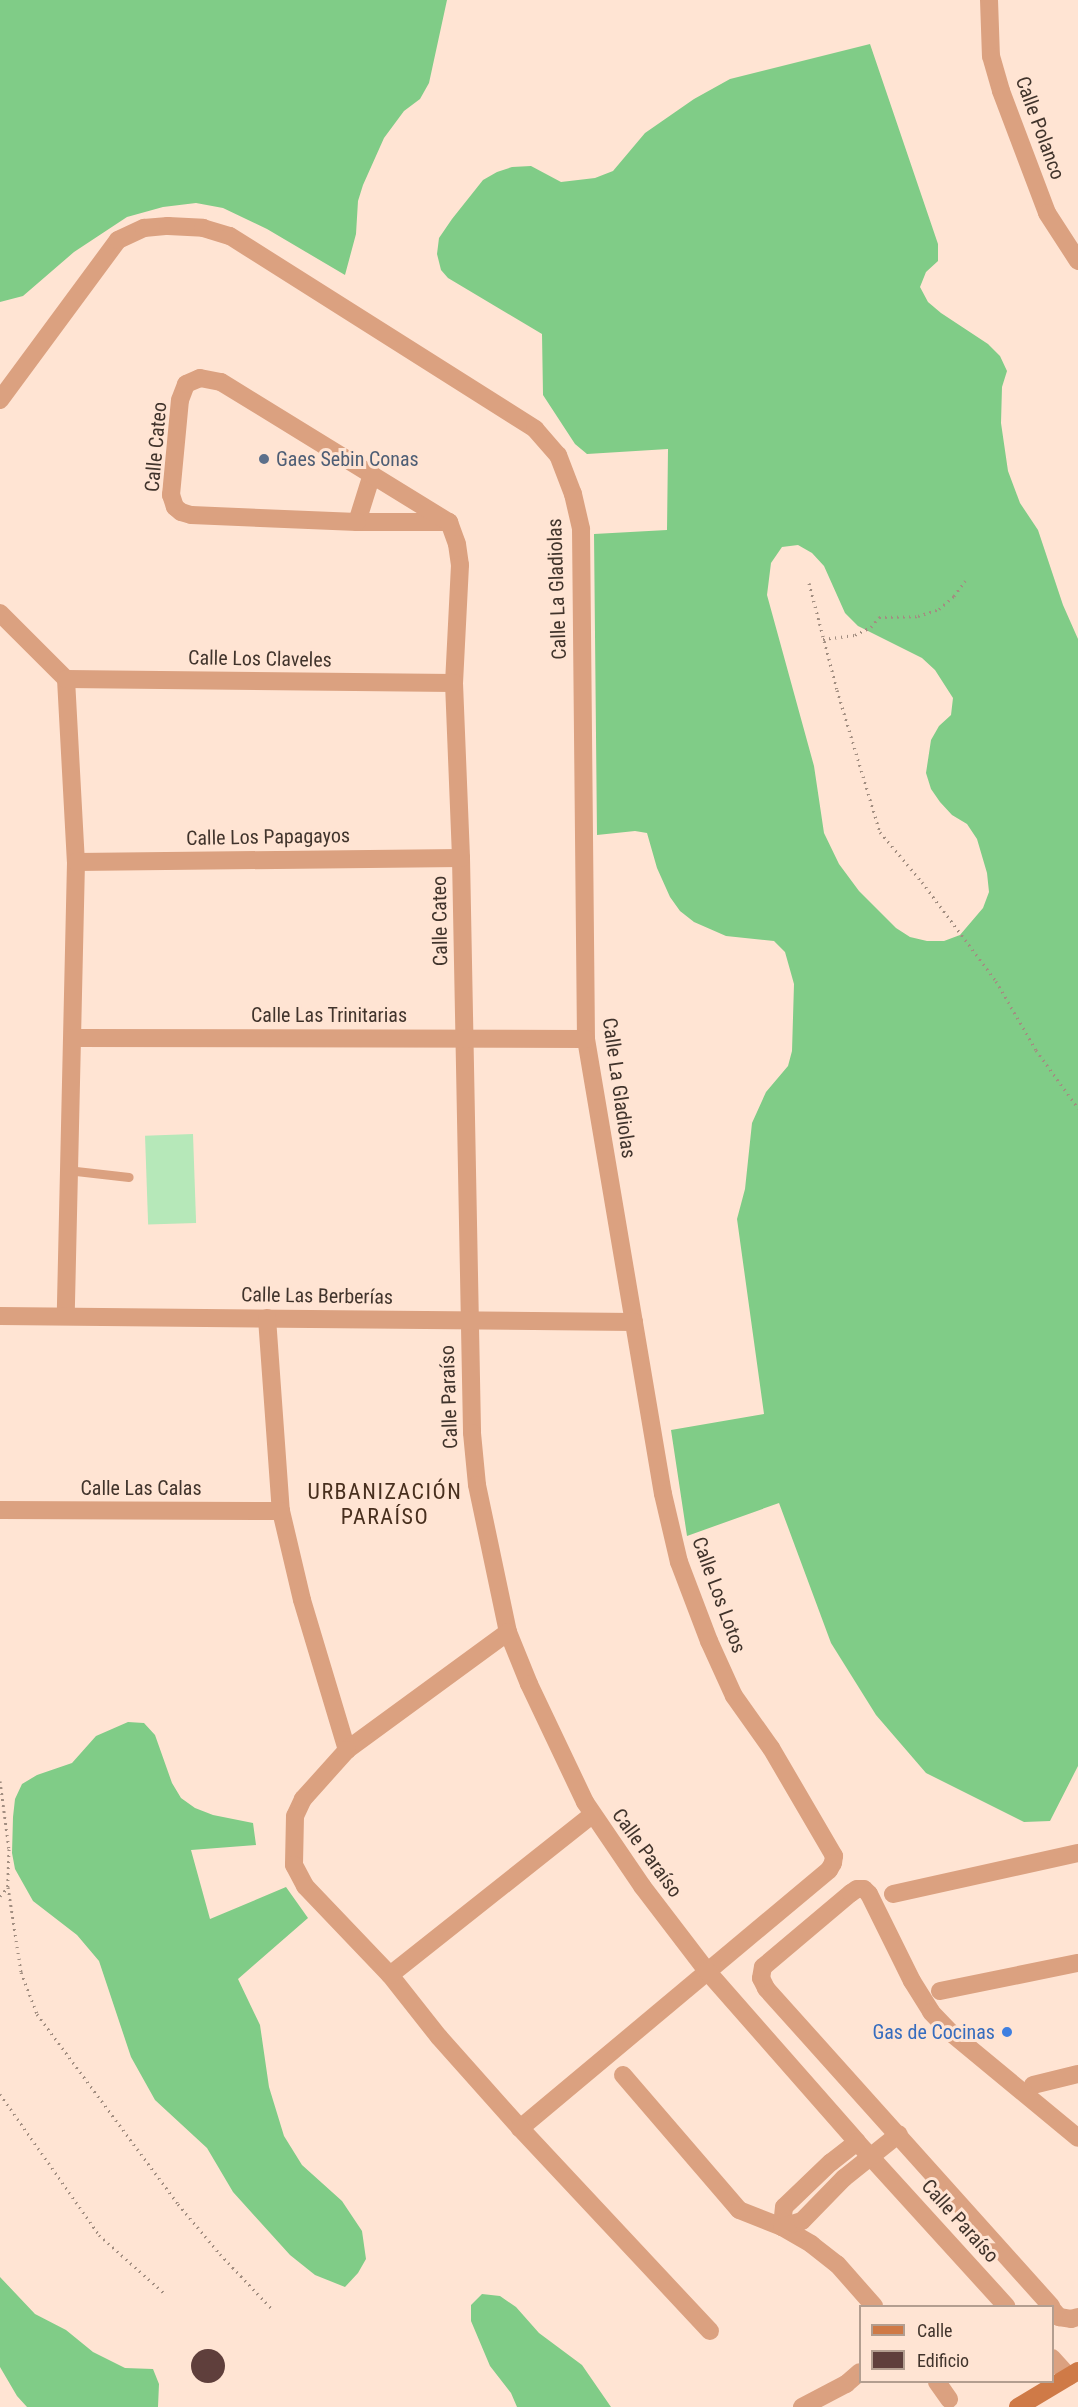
<!DOCTYPE html>
<meta charset="utf-8">
<style>
body{margin:0}
#map{position:relative;width:1078px;height:2407px;overflow:hidden;background:#ffe4d3;font-family:"Roboto Condensed",sans-serif}
div>[style]{position:absolute}
[style*='--x']{left:calc(var(--x)*1px);top:calc(var(--y)*1px);width:calc(var(--w)*1px);rotate:calc(var(--a)*1deg)}
.green>*{inset:0;background:#b6e8b9;transform-origin:0 0}
.forest>*{inset:0;background:#80cc87}
.building>*{inset:0;background:#5f3f3c}
.round{border-radius:50%}
.path>*{height:3px;margin-top:-1.5px;transform-origin:0;background:repeating-linear-gradient(90deg,#a28e81 0 1.5px,transparent 0 6px)}
.lane>*{height:9px;margin:-4.5px;padding:0 4.5px;transform-origin:4.5px;border-radius:4.5px;background:#dba180}
.street>*{height:18px;margin:-9px;padding:0 9px;transform-origin:9px;border-radius:9px;background:#dba180}
.secondary>*{height:18px;margin:-9px;padding:0 9px;transform-origin:9px;border-radius:9px;background:#cf7a47}
.dots>*{width:16px;height:16px;translate:-50% -50%;box-sizing:border-box;border:3px solid #ffe4d3;border-radius:50%}
span{translate:-50% -50%;white-space:nowrap;text-align:center;line-height:1.15;-webkit-text-stroke:6px #ffe4d3;paint-order:stroke}
.street-label{font-size:20px;color:#41342c}
.service-label{font-size:20px;color:#4e5e75}
.left{translate:0 -50%;text-align:left}
.shop-label{font-size:20px;color:#366cbe}
.right{translate:-100% -50%;text-align:right}
.quarter-label{font-size:22px;color:#482f1e;letter-spacing:1.5px}
.legend{position:absolute;left:859px;top:2305px;width:195px;height:78px;box-sizing:border-box;background:#ffe4d3;border:2px solid #b39e90;margin:0;padding:8px 10px;list-style:none;font-size:18px;color:#41342c}
.legend li{display:flex;align-items:center;gap:12px;height:30px}
.legend b{width:30px;border:2px solid #b39e90}
</style>
<div id="map">
<div class="green">
<i style="left:193px;top:1134px;width:89px;height:48px;rotate:88deg"></i>
</div>
<div class="forest">
<i style="clip-path:polygon(0 0,447px 0,429px 83px,420px 99px,404px 111px,384px 138px,363px 185px,358px 201px,356px 234px,345px 275px,267px 229px,223px 208px,196px 203px,163px 207px,127px 217px,74px 252px,23px 296px,0 302px)"></i>
<i style="clip-path:polygon(evenodd,870px 44px,938px 244px,938px 261px,926px 272px,920px 287px,928px 302px,941px 313px,988px 344px,1000px 356px,1007px 371px,1002px 387px,1001px 423px,1008px 471px,1020px 503px,1038px 530px,1063px 605px,1078px 639px,1078px 1766px,1050px 1821px,1024px 1822px,926px 1773px,876px 1715px,831px 1643px,779px 1503px,687px 1536px,671px 1430px,764px 1414px,737px 1219px,745px 1189px,752px 1123px,766px 1092px,788px 1066px,792px 1051px,794px 984px,785px 952px,774px 941px,726px 936px,694px 922px,680px 911px,670px 897px,657px 868px,647px 833px,635px 831px,597px 835px,594px 534px,667px 530px,668px 449px,587px 454px,575px 444px,543px 395px,542px 334px,448px 278px,441px 270px,437px 254px,439px 238px,452px 219px,483px 180px,497px 172px,512px 167px,531px 166px,561px 182px,595px 178px,613px 171px,645px 133px,694px 99px,730px 79px,870px 44px,798px 545px,812px 553px,824px 566px,845px 613px,858px 626px,922px 658px,935px 670px,953px 698px,951px 715px,939px 726px,931px 740px,926px 773px,931px 789px,940px 802px,952px 815px,967px 824px,977px 839px,987px 873px,989px 892px,983px 908px,960px 935px,944px 941px,927px 941px,910px 937px,896px 928px,859px 891px,839px 864px,824px 833px,814px 766px,767px 595px,771px 563px,782px 547px,798px 545px)"></i>
<i style="clip-path:polygon(128px 1722px,144px 1723px,155px 1735px,172px 1783px,181px 1798px,195px 1808px,213px 1815px,253px 1823px,256px 1845px,191px 1850px,210px 1919px,286px 1887px,308px 1918px,238px 1979px,260px 2025px,269px 2087px,284px 2136px,302px 2165px,342px 2201px,362px 2231px,366px 2259px,358px 2273px,345px 2287px,315px 2275px,290px 2255px,233px 2192px,207px 2148px,155px 2100px,131px 2057px,99px 1961px,77px 1935px,33px 1901px,15px 1869px,12px 1853px,13px 1817px,15px 1799px,22px 1784px,37px 1775px,72px 1763px,96px 1736px)"></i>
<i style="clip-path:polygon(0 2277px,35px 2314px,66px 2330px,93px 2352px,125px 2368px,153px 2369px,159px 2384px,158px 2407px,27px 2407px,17px 2396px,0 2367px)"></i>
<i style="clip-path:polygon(482px 2294px,500px 2296px,516px 2307px,539px 2333px,582px 2365px,611px 2407px,517px 2407px,511px 2393px,490px 2366px,471px 2321px,471px 2305px)"></i>
</div>
<div class="building">
<i class="round" style="left:191px;top:2349px;width:34px;height:34px"></i>
</div>
<div class="path">
<i style="--x:809;--y:583;--w:111;--a:75.3"></i>
<i style="--x:837;--y:690;--w:148;--a:73.2"></i>
<i style="--x:880;--y:832;--w:65;--a:50"></i>
<i style="--x:922;--y:882;--w:124;--a:53.2"></i>
<i style="--x:996;--y:981;--w:80;--a:59.9"></i>
<i style="--x:1036;--y:1050;--w:72;--a:54.1"></i>
<i style="--x:823;--y:639;--w:32;--a:-7"></i>
<i style="--x:855;--y:635;--w:18;--a:-27"></i>
<i style="--x:871;--y:627;--w:13;--a:-51"></i>
<i style="--x:879;--y:617;--w:39;--a:-1"></i>
<i style="--x:918;--y:616;--w:22;--a:-18"></i>
<i style="--x:939;--y:609;--w:20;--a:-41"></i>
<i style="--x:954;--y:596;--w:19;--a:-54"></i>
<i style="--x:0;--y:1781;--w:69;--a:82.5"></i>
<i style="--x:9;--y:1849;--w:38;--a:92"></i>
<i style="--x:8;--y:1887;--w:86;--a:81.3"></i>
<i style="--x:21;--y:1972;--w:45;--a:69.1"></i>
<i style="--x:37;--y:2014;--w:237;--a:53.4"></i>
<i style="--x:178;--y:2204;--w:65;--a:50"></i>
<i style="--x:220;--y:2254;--w:74;--a:46.6"></i>
<i style="--x:0;--y:1896;--w:12;--a:-48"></i>
<i style="--x:0;--y:2094;--w:172;--a:54.9"></i>
<i style="--x:99;--y:2235;--w:87;--a:41.7"></i>
</div>
<div class="lane">
<i style="--x:67;--y:1170;--w:62;--a:6.4"></i>
</div>
<div class="street">
<i style="--x:989;--y:0;--w:56;--a:88"></i>
<i style="--x:991;--y:56;--w:36;--a:74"></i>
<i style="--x:1001;--y:91;--w:130;--a:69.3"></i>
<i style="--x:1047;--y:213;--w:57;--a:57.1"></i>
<i style="--x:0;--y:400;--w:199;--a:-53.6"></i>
<i style="--x:118;--y:240;--w:29;--a:-25"></i>
<i style="--x:144;--y:228;--w:24;--a:-5"></i>
<i style="--x:168;--y:226;--w:35;--a:3"></i>
<i style="--x:203;--y:228;--w:28;--a:17"></i>
<i style="--x:230;--y:236;--w:361;--a:32.3"></i>
<i style="--x:535;--y:429;--w:35;--a:49"></i>
<i style="--x:558;--y:455;--w:42;--a:69"></i>
<i style="--x:573;--y:494;--w:36;--a:77"></i>
<i style="--x:581;--y:529;--w:510;--a:89.44"></i>
<i style="--x:586;--y:1039;--w:461;--a:80.4"></i>
<i style="--x:663;--y:1494;--w:70;--a:76.8"></i>
<i style="--x:679;--y:1562;--w:85;--a:69.2"></i>
<i style="--x:709;--y:1641;--w:60;--a:65.6"></i>
<i style="--x:734;--y:1696;--w:64;--a:54.6"></i>
<i style="--x:771;--y:1748;--w:125;--a:59.7"></i>
<i style="--x:834;--y:1856;--w:7;--a:98"></i>
<i style="--x:833;--y:1863;--w:8;--a:120"></i>
<i style="--x:829;--y:1870;--w:403;--a:140.1"></i>
<i style="--x:357;--y:522;--w:50;--a:-72.6"></i>
<i style="--x:449;--y:522;--w:92;--a:180"></i>
<i style="--x:357;--y:522;--w:166;--a:-177.6"></i>
<i style="--x:191;--y:515;--w:10;--a:-163"></i>
<i style="--x:181;--y:512;--w:8;--a:-140"></i>
<i style="--x:175;--y:507;--w:13;--a:-108"></i>
<i style="--x:171;--y:495;--w:95;--a:-84.6"></i>
<i style="--x:180;--y:400;--w:17;--a:-69"></i>
<i style="--x:186;--y:384;--w:15;--a:-23"></i>
<i style="--x:200;--y:378;--w:21;--a:11"></i>
<i style="--x:221;--y:382;--w:268;--a:31.6"></i>
<i style="--x:449;--y:522;--w:23;--a:70"></i>
<i style="--x:457;--y:544;--w:21;--a:82"></i>
<i style="--x:460;--y:565;--w:118;--a:92.9"></i>
<i style="--x:454;--y:683;--w:175;--a:87.7"></i>
<i style="--x:461;--y:858;--w:575;--a:88.9"></i>
<i style="--x:472;--y:1433;--w:52;--a:84.5"></i>
<i style="--x:477;--y:1485;--w:150;--a:78.1"></i>
<i style="--x:508;--y:1632;--w:56;--a:68"></i>
<i style="--x:529;--y:1684;--w:131;--a:64.6"></i>
<i style="--x:585;--y:1802;--w:102;--a:55.8"></i>
<i style="--x:642;--y:1886;--w:107;--a:52.6"></i>
<i style="--x:707;--y:1971;--w:227;--a:48.7"></i>
<i style="--x:857;--y:2142;--w:222;--a:47.7"></i>
<i style="--x:0;--y:613;--w:93;--a:45"></i>
<i style="--x:66;--y:679;--w:183;--a:86.9"></i>
<i style="--x:76;--y:862;--w:453;--a:91.3"></i>
<i style="--x:66;--y:679;--w:388;--a:0.6"></i>
<i style="--x:76;--y:862;--w:385;--a:-0.6"></i>
<i style="--x:73;--y:1038;--w:513;--a:0.11"></i>
<i style="--x:0;--y:1316;--w:634;--a:0.54"></i>
<i style="--x:267;--y:1318;--w:194;--a:85.9"></i>
<i style="--x:281;--y:1511;--w:91;--a:76.7"></i>
<i style="--x:302;--y:1600;--w:157;--a:73.3"></i>
<i style="--x:0;--y:1510;--w:281;--a:0.2"></i>
<i style="--x:508;--y:1632;--w:200;--a:143.8"></i>
<i style="--x:347;--y:1750;--w:66;--a:131.9"></i>
<i style="--x:303;--y:1799;--w:19;--a:115"></i>
<i style="--x:295;--y:1816;--w:49;--a:91.2"></i>
<i style="--x:294;--y:1865;--w:24;--a:62"></i>
<i style="--x:305;--y:1886;--w:123;--a:46.3"></i>
<i style="--x:390;--y:1975;--w:79;--a:51.7"></i>
<i style="--x:439;--y:2037;--w:122;--a:48.3"></i>
<i style="--x:520;--y:2128;--w:278;--a:46.9"></i>
<i style="--x:893;--y:1894;--w:189;--a:-12.5"></i>
<i style="--x:390;--y:1975;--w:258;--a:-38.4"></i>
<i style="--x:940;--y:1991;--w:141;--a:-11.5"></i>
<i style="--x:623;--y:2075;--w:178;--a:49.3"></i>
<i style="--x:739;--y:2210;--w:46;--a:21.6"></i>
<i style="--x:782;--y:2227;--w:34;--a:30"></i>
<i style="--x:811;--y:2244;--w:33;--a:38"></i>
<i style="--x:837;--y:2264;--w:56;--a:48.6"></i>
<i style="--x:1033;--y:2085;--w:46;--a:-13.7"></i>
<i style="--x:857;--y:2142;--w:33;--a:142"></i>
<i style="--x:831;--y:2162;--w:65;--a:136.2"></i>
<i style="--x:784;--y:2207;--w:20;--a:96"></i>
<i style="--x:782;--y:2227;--w:21;--a:-17"></i>
<i style="--x:802;--y:2221;--w:60;--a:-45.7"></i>
<i style="--x:844;--y:2178;--w:70;--a:-38.7"></i>
<i style="--x:1051;--y:2306;--w:427;--a:-131.9"></i>
<i style="--x:766;--y:1988;--w:11;--a:-117"></i>
<i style="--x:761;--y:1978;--w:11;--a:-80"></i>
<i style="--x:763;--y:1967;--w:115;--a:-40.1"></i>
<i style="--x:851;--y:1893;--w:7;--a:-34"></i>
<i style="--x:857;--y:1889;--w:7;--a:0"></i>
<i style="--x:864;--y:1889;--w:7;--a:45"></i>
<i style="--x:869;--y:1894;--w:97;--a:63.7"></i>
<i style="--x:912;--y:1981;--w:36;--a:58"></i>
<i style="--x:931;--y:2012;--w:28;--a:46"></i>
<i style="--x:950;--y:2032;--w:166;--a:39.6"></i>
<i style="--x:1052;--y:2309;--w:11;--a:49"></i>
<i style="--x:1059;--y:2317;--w:12;--a:9"></i>
<i style="--x:1071;--y:2319;--w:7;--a:-16"></i>
<i style="--x:1052;--y:2358;--w:25;--a:48"></i>
<i style="--x:937;--y:2382;--w:21;--a:55"></i>
<i style="--x:802;--y:2407;--w:50;--a:-27.6"></i>
<i style="--x:846;--y:2384;--w:18;--a:-41"></i>
</div>
<div class="secondary">
<i style="--x:1018;--y:2407;--w:70;--a:-31"></i>
</div>
<div class="dots">
<i style="left:264px;top:459px;background:#5c6f8a"></i>
<i style="left:1007px;top:2032px;background:#3f7fe0"></i>
</div>
<div class="street-label">
<span style="left:1040px;top:128px;rotate:70deg">Calle Polanco</span>
<span style="left:156px;top:447px;rotate:-85deg">Calle Cateo</span>
<span style="left:557px;top:589px;rotate:-92deg">Calle La Gladiolas</span>
<span style="left:260px;top:659px;rotate:1deg">Calle Los Claveles</span>
<span style="left:268px;top:837px;rotate:-1deg">Calle Los Papagayos</span>
<span style="left:440px;top:921px;rotate:-91deg">Calle Cateo</span>
<span style="left:329px;top:1015px">Calle Las Trinitarias</span>
<span style="left:619px;top:1088px;rotate:82deg">Calle La Gladiolas</span>
<span style="left:317px;top:1296px;rotate:1deg">Calle Las Berberías</span>
<span style="left:449px;top:1397px;rotate:-92deg">Calle Paraíso</span>
<span style="left:141px;top:1488px">Calle Las Calas</span>
<span style="left:719px;top:1595px;rotate:70deg">Calle Los Lotos</span>
<span style="left:647px;top:1853px;rotate:54deg">Calle Paraíso</span>
<span style="left:960px;top:2221px;rotate:48deg">Calle Paraíso</span>
</div>
<div class="service-label">
<span class="left" style="left:276px;top:459px">Gaes Sebin Conas</span>
</div>
<div class="shop-label">
<span class="right" style="left:995px;top:2032px">Gas de Cocinas</span>
</div>
<div class="quarter-label">
<span style="left:385px;top:1504px">URBANIZACIÓN<br>PARAÍSO</span>
</div>
<ul class="legend">
<li><b style="height:8px;background:#cf7a47"></b>Calle</li>
<li><b style="height:16px;background:#5f3f3c"></b>Edificio</li>
</ul>
</div>
